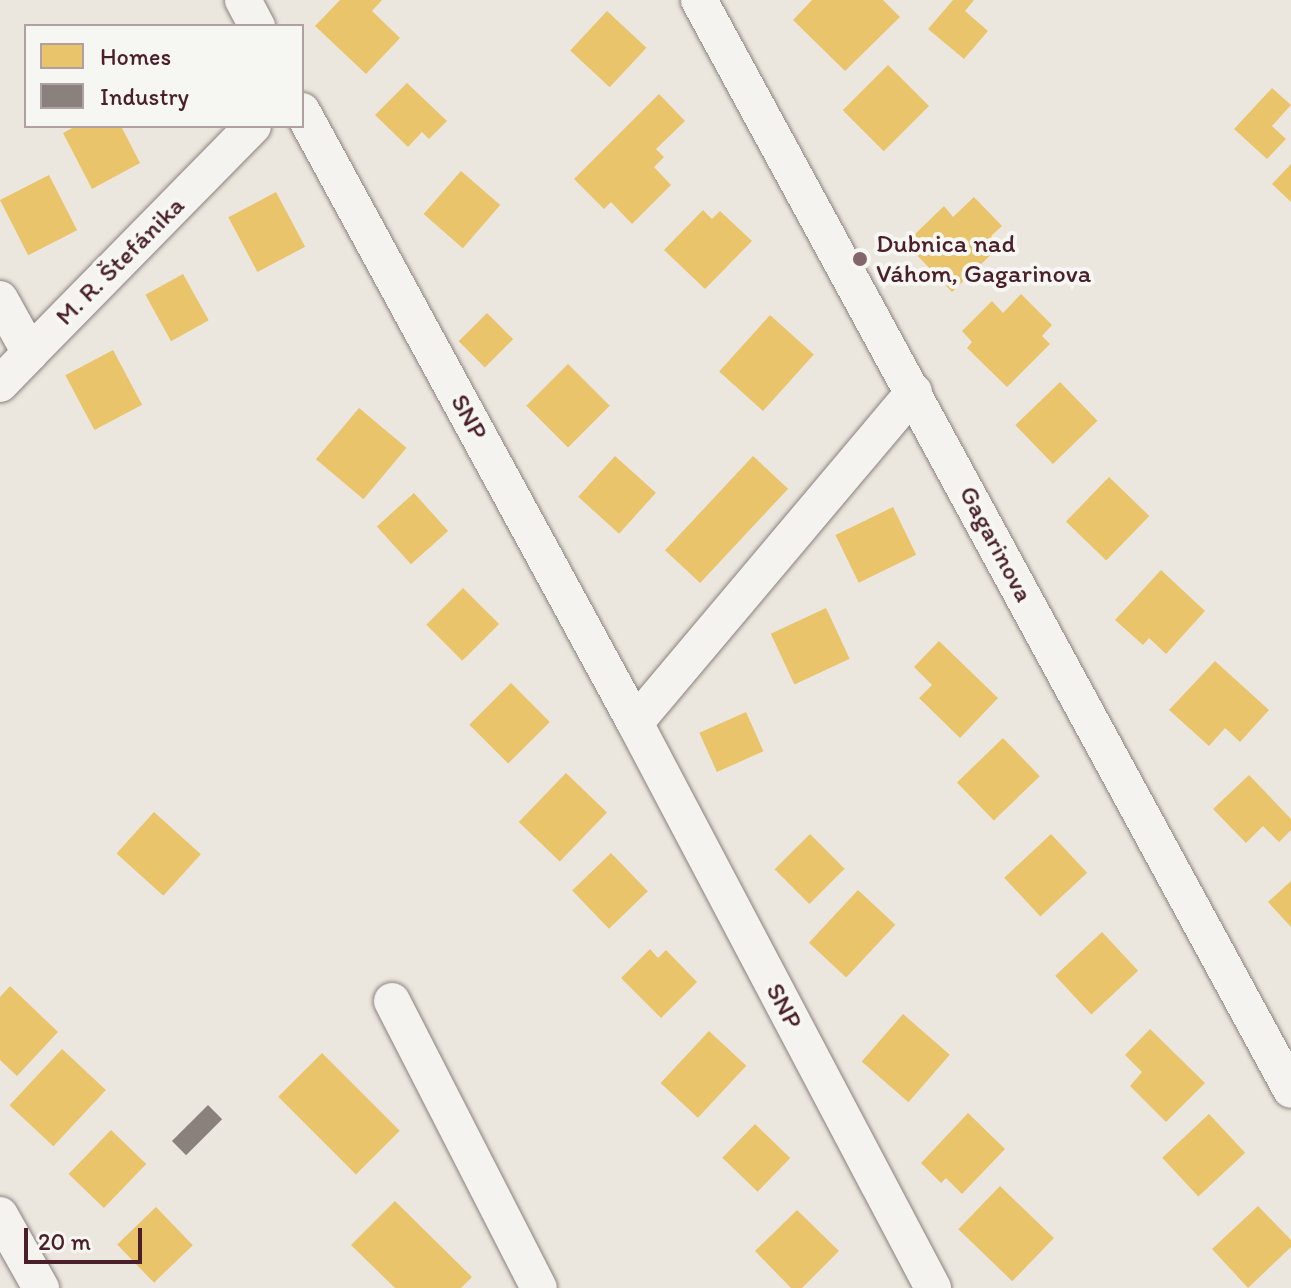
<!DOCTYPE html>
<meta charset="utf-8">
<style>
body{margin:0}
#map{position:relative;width:1291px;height:1288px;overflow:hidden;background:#ece7de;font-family:Itim,sans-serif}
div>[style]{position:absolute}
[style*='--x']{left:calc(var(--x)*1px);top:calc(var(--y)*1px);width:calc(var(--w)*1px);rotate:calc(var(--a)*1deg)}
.homes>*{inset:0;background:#e9c46a;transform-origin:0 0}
.industry>*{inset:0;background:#8a817c;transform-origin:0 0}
.roads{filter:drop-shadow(0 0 2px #8b817f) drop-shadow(0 0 2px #8b817f)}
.street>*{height:36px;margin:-18px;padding:0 18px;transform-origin:18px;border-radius:18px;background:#f4f3f0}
.dots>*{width:22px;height:22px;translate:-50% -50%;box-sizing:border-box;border:4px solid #f6f6f2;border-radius:50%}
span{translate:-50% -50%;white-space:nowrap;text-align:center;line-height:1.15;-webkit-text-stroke:8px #f6f6f2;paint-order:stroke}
.poi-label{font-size:26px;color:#4a1f2b}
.left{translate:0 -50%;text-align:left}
.street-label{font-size:26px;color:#4a1f2b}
.legend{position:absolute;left:24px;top:24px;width:280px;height:104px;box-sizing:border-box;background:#f6f6f2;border:2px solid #b1a0a2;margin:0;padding:10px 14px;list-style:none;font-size:24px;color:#4a1f2b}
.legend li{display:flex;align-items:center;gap:16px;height:40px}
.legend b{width:40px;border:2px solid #b1a0a2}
.scale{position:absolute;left:24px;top:1228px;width:118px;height:36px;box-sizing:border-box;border:4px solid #4a1f2b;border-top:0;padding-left:10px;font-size:24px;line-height:28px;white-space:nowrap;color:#4a1f2b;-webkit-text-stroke:6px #f6f6f2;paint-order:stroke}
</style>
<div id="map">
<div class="homes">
<i style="clip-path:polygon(340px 0,382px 0,372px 11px,400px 38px,366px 74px,315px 26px)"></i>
<i style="clip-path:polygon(812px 0,883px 0,900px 17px,845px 71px,793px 20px)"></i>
<i style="clip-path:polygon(953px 0,974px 0,965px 11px,988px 31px,964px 59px,928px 29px)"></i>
<i style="left:607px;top:11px;width:54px;height:54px;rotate:43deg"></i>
<i style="left:888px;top:65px;width:58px;height:64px;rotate:45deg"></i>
<i style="clip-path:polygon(407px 83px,447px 121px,429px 139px,422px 132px,408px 147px,375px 115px)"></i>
<i style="clip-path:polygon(1272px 88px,1291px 105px,1272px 126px,1286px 139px,1267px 159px,1234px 129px)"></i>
<i style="clip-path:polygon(659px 94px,685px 121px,656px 149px,664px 157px,654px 167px,671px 185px,632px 224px,611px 202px,604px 209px,574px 179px)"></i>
<i style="clip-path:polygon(76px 126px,121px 126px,140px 163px,92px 189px,63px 133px)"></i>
<i style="clip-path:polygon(1291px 164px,1291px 202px,1272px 184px)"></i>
<i style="left:461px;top:171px;width:52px;height:57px;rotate:41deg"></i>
<i style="left:49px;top:175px;width:62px;height:55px;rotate:63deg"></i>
<i style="left:276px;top:192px;width:62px;height:54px;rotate:62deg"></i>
<i style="clip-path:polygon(974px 197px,1002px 226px,991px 236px,1000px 246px,952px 292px,914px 252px,920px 246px,912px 237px,944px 206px,953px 217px)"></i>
<i style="clip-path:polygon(703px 210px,712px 219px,720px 211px,752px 241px,705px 289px,664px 250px)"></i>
<i style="left:183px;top:274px;width:53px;height:43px;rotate:61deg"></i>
<i style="clip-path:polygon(1021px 294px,1052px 325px,1042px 336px,1050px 344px,1007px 387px,967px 348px,972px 342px,962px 331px,992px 301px,1003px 313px)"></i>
<i style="left:487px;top:313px;width:37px;height:40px;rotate:45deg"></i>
<i style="left:770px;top:315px;width:59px;height:76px;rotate:42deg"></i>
<i style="left:113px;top:350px;width:62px;height:54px;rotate:62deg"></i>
<i style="left:568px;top:364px;width:59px;height:59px;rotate:45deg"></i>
<i style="left:1060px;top:382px;width:54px;height:62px;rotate:46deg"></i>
<i style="left:359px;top:408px;width:62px;height:67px;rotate:40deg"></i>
<i style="left:615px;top:456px;width:55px;height:55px;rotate:42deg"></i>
<i style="left:753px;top:456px;width:48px;height:129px;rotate:43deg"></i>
<i style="left:1109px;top:477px;width:56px;height:62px;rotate:44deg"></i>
<i style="left:414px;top:493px;width:51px;height:50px;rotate:48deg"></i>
<i style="left:893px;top:507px;width:53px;height:64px;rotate:64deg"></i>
<i style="clip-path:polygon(1161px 570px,1205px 611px,1166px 654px,1149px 638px,1143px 645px,1115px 620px)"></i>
<i style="left:463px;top:588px;width:51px;height:52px;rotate:45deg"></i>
<i style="left:826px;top:608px;width:56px;height:61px;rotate:65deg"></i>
<i style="clip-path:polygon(939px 641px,998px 698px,960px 738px,919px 698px,932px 685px,914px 667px)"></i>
<i style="clip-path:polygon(1215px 661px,1269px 710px,1240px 742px,1225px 728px,1209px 746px,1169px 710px)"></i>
<i style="left:511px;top:683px;width:55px;height:59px;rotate:45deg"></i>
<i style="left:746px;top:712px;width:43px;height:51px;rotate:66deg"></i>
<i style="left:1003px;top:738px;width:53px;height:64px;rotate:46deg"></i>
<i style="left:566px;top:773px;width:57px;height:68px;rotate:44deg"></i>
<i style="clip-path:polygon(1249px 775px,1291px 819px,1291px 830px,1279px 842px,1263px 826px,1246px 843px,1213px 809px)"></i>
<i style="left:154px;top:812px;width:63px;height:56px;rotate:42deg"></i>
<i style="left:810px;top:834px;width:49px;height:50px;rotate:45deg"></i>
<i style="left:1051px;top:834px;width:53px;height:64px;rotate:47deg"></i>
<i style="left:611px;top:853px;width:53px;height:54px;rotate:46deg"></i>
<i style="clip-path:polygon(1291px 881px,1291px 927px,1268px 902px)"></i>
<i style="left:858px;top:890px;width:51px;height:72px;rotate:43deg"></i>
<i style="left:1102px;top:932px;width:53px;height:64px;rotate:47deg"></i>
<i style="clip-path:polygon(650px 949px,658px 958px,666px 950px,697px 982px,661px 1018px,621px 978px)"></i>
<i style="clip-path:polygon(10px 986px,58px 1032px,17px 1076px,0 1060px,0 997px)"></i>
<i style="left:903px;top:1014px;width:62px;height:63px;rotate:41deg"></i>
<i style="clip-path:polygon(1150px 1029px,1205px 1083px,1166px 1122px,1130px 1086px,1142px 1072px,1125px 1055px)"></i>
<i style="left:709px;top:1031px;width:51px;height:71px;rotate:43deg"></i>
<i style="left:62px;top:1049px;width:60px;height:77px;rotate:43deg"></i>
<i style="left:322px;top:1053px;width:110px;height:62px;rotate:45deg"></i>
<i style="clip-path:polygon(968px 1113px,1005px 1149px,962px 1194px,946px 1178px,941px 1183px,921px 1163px)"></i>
<i style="left:1209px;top:1114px;width:53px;height:64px;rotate:47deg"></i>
<i style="left:755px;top:1124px;width:49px;height:47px;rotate:44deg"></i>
<i style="left:111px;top:1130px;width:49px;height:61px;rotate:44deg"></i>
<i style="left:1000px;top:1186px;width:75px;height:60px;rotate:44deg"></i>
<i style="clip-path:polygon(395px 1201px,472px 1277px,461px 1288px,395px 1288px,351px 1245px)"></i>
<i style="clip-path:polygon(1258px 1206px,1291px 1240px,1291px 1247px,1248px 1288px,1212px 1249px)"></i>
<i style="left:156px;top:1207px;width:53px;height:54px;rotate:46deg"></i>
<i style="clip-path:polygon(797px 1210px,839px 1251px,802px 1288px,791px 1288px,755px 1251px)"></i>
</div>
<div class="industry">
<i style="left:208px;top:1105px;width:20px;height:51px;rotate:45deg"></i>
</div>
<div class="roads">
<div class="street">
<i style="--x:243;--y:0;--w:30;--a:62"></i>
<i style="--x:699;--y:0;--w:1240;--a:61.49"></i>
<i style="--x:302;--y:111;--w:697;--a:61.45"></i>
<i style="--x:635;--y:723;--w:639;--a:62.19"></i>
<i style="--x:0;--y:299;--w:62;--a:60.9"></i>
<i style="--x:30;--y:353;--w:318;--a:-45.5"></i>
<i style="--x:0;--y:384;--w:43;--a:-45.9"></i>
<i style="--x:635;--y:723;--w:433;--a:-49.9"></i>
<i style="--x:392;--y:1001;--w:322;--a:62.9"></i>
<i style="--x:0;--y:1215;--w:84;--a:60.7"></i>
</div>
</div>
<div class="dots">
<i style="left:860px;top:259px;background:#83656a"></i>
</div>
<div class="poi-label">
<span class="left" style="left:876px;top:259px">Dubnica nad<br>Váhom, Gagarinova</span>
</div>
<div class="street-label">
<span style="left:120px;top:261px;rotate:-45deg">M. R. Štefánika</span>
<span style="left:469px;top:417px;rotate:61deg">SNP</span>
<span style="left:996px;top:544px;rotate:62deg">Gagarinova</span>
<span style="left:784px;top:1006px;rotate:62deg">SNP</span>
</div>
<ul class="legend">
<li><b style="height:22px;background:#e9c46a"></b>Homes</li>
<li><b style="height:22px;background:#8a817c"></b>Industry</li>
</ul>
<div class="scale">20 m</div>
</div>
